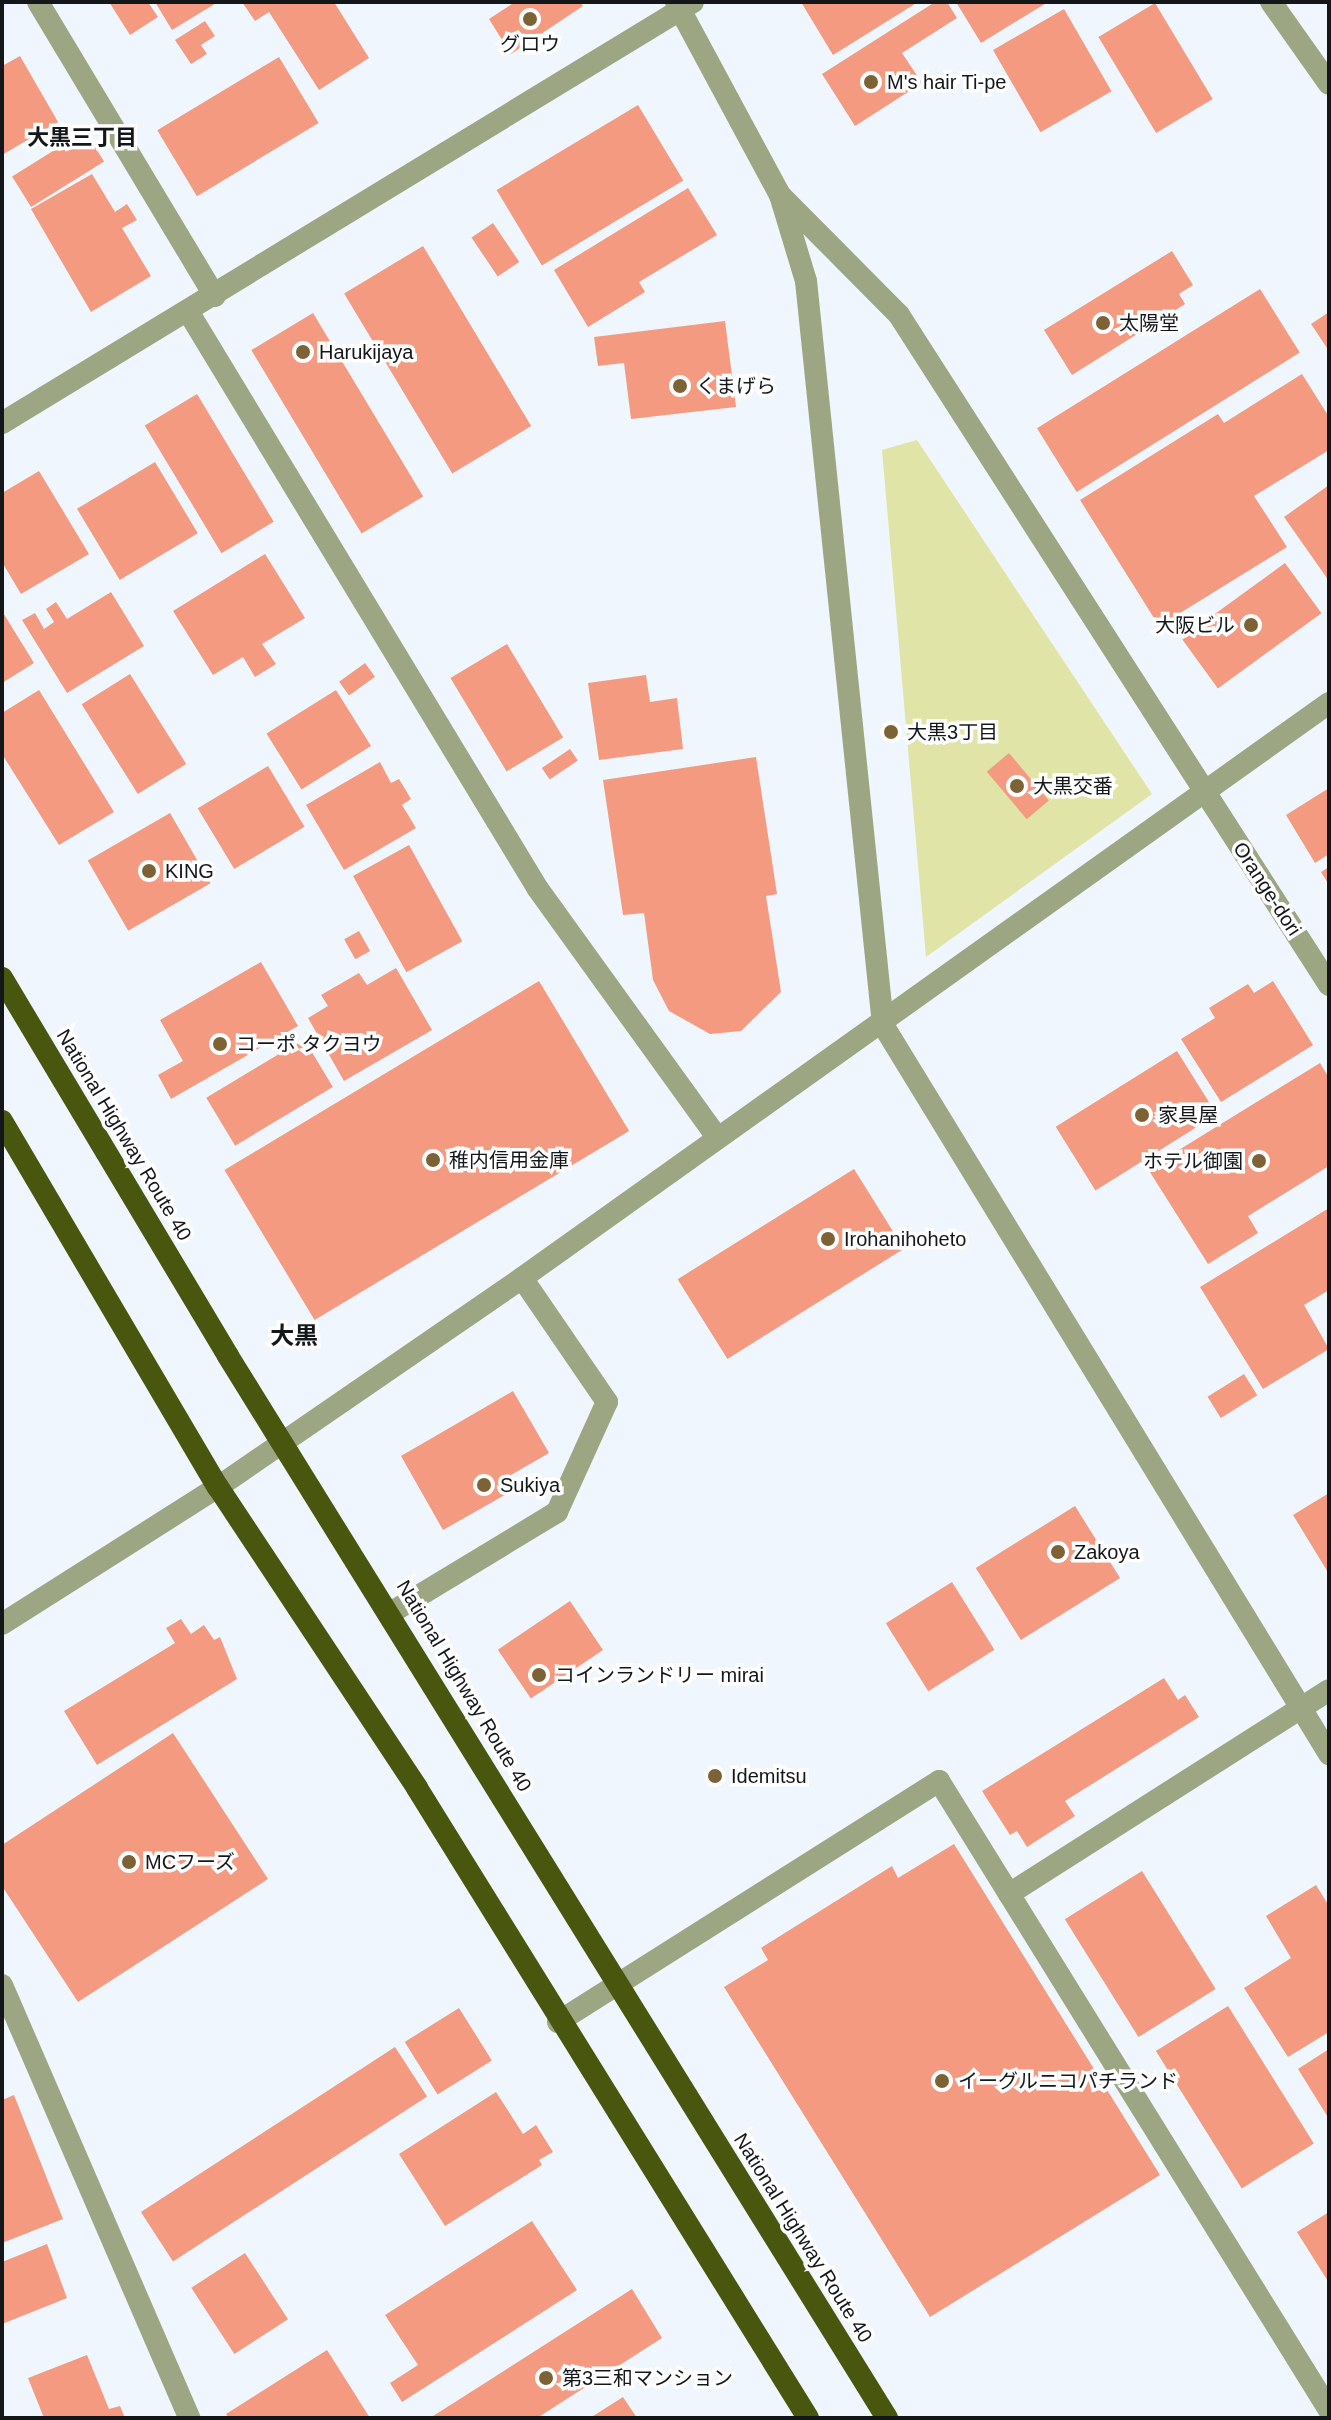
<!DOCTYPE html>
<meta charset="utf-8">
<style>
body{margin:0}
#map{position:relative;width:1331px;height:2420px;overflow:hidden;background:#eff6fe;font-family:Arial,"Noto Sans JP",sans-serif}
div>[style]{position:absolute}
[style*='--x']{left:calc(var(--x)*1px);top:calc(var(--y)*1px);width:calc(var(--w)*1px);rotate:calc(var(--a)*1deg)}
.green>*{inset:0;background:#e1e4a7}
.building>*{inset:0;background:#f49a80;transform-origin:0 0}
.service>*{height:22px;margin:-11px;padding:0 11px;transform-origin:11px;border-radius:11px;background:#9ca682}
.minor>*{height:22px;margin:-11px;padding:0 11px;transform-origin:11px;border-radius:11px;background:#9ca682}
.tertiary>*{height:22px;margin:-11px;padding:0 11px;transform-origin:11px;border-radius:11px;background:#9ca682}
.trunk>*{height:22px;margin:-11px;padding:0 11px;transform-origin:11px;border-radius:11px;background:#48560e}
.dots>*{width:22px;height:22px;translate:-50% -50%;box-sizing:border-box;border:4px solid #fff;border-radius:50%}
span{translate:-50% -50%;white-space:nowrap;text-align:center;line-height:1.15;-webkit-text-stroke:7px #fff;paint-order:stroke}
.poi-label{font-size:20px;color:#14171a}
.left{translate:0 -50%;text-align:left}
.right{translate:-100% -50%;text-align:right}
.street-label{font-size:20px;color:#14171a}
.neighbourhood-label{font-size:22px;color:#14171a;font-weight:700}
.quarter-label{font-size:24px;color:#14171a;font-weight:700}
.frame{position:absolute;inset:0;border:4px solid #14171a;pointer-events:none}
</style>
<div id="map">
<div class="green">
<i style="clip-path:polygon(917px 440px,1152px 794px,926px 957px,882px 450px)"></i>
</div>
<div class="building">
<i style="clip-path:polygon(109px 2px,148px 2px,158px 17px,130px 35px)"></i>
<i style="clip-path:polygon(155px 2px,218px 2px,172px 30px)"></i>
<i style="clip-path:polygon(242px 2px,334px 2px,369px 58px,319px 90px,269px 12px,255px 21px)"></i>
<i style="clip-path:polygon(515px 2px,580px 2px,583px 6px,511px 54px,489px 19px)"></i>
<i style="clip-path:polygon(801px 2px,918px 2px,833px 55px)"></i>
<i style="clip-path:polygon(935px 2px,947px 2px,957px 18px,902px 53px,922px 83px,855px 126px,822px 74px)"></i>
<i style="clip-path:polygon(956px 2px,1048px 2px,981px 43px)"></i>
<i style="left:1155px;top:3px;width:112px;height:66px;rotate:59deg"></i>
<i style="left:1064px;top:9px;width:95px;height:82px;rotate:60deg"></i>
<i style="clip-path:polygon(205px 21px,215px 36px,201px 45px,207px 54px,191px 64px,175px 40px)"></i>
<i style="clip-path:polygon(20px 56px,58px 122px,2px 155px,2px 66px)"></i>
<i style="left:279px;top:57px;width:77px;height:142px;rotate:59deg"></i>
<i style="left:638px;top:105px;width:88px;height:165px;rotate:59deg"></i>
<i style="left:85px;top:131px;width:36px;height:86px;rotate:58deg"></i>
<i style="clip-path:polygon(92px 174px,115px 212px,127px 204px,137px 220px,122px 228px,151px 276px,91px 312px,31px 209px)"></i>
<i style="clip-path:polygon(688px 188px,717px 235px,639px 282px,645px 292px,588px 327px,554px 270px)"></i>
<i style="left:493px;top:223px;width:47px;height:26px;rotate:56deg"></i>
<i style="left:423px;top:246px;width:210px;height:92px;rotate:59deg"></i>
<i style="clip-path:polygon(1172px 251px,1193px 285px,1179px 294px,1185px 304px,1072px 375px,1044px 330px)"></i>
<i style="left:1260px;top:289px;width:75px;height:263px;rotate:58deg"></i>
<i style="clip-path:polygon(1329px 312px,1329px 351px,1311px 324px)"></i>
<i style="left:313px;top:313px;width:214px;height:72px;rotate:59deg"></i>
<i style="clip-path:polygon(725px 321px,736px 407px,631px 419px,624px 363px,598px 366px,594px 337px)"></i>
<i style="clip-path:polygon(1302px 374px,1329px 417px,1329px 450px,1254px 496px,1287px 547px,1159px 626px,1080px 500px,1218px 414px,1224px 423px)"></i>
<i style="left:197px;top:394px;width:149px;height:61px;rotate:59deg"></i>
<i style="left:155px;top:462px;width:83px;height:91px;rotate:59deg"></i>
<i style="clip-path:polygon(39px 471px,89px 554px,21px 594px,2px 562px,2px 493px)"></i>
<i style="clip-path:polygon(1329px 485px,1329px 581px,1284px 517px)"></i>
<i style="clip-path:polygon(265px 554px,305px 618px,262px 644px,276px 664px,255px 677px,243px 657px,213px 675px,173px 611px)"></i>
<i style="left:1285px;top:563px;width:62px;height:128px;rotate:54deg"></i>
<i style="clip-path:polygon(111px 592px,144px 646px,67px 693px,22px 620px,35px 613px,44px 629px,54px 622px,46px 609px,56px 602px,67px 619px)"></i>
<i style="clip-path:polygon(2px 611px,34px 663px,2px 683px)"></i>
<i style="left:507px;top:644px;width:109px;height:66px;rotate:59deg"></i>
<i style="left:365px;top:663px;width:17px;height:32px;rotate:54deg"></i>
<i style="left:130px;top:674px;width:106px;height:57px;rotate:58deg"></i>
<i style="clip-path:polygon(646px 675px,650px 702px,677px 698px,683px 749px,599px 760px,588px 683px)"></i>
<i style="clip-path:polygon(39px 690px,114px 812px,59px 845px,2px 754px,2px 713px)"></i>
<i style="left:336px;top:690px;width:66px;height:82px;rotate:58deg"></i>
<i style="left:570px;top:749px;width:14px;height:34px;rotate:56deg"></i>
<i style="left:1009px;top:753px;width:62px;height:29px;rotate:50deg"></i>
<i style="clip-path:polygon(756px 757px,777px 894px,766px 896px,781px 992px,741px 1031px,710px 1034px,669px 1011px,653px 980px,644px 913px,623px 915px,603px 780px)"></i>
<i style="clip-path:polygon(380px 762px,391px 783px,399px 779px,411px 799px,402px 805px,416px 828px,344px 870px,306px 805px)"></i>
<i style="left:268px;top:766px;width:71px;height:82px;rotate:59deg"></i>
<i style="clip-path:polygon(1329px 788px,1329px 854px,1315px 863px,1286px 815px)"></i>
<i style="left:170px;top:813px;width:81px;height:95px;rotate:60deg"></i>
<i style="left:409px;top:845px;width:110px;height:64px;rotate:61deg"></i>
<i style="clip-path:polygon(1329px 867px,1329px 885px,1321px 872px)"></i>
<i style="left:359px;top:931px;width:23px;height:17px;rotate:61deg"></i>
<i style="clip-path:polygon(261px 962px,298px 1026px,171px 1099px,158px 1075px,183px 1061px,160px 1020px)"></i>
<i style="clip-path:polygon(396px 968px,432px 1030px,344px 1081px,308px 1018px,328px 1006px,321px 995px,359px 973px,367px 985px)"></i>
<i style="left:539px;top:981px;width:175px;height:367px;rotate:59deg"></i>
<i style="clip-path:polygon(1273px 981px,1313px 1045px,1221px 1102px,1181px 1039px,1215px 1018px,1209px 1008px,1248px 984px,1254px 993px)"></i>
<i style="left:304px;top:1039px;width:56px;height:114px;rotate:59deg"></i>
<i style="left:1177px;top:1051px;width:75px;height:143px;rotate:58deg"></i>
<i style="clip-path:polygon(1320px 1063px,1329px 1078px,1329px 1166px,1248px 1216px,1258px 1233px,1208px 1264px,1148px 1169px)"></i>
<i style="left:854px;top:1169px;width:94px;height:208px;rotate:58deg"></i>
<i style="clip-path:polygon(1329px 1208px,1329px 1290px,1304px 1305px,1329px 1349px,1263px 1389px,1200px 1287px)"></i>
<i style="left:1244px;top:1374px;width:25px;height:43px;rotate:58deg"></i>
<i style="clip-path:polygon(513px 1391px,549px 1453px,511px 1475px,519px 1487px,443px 1530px,401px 1456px)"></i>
<i style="clip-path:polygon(1329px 1493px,1329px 1574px,1293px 1515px)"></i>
<i style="left:1075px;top:1506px;width:85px;height:117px;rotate:58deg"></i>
<i style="left:952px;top:1582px;width:80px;height:78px;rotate:58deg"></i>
<i style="left:570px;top:1601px;width:59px;height:87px;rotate:56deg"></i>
<i style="clip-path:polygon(181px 1619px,191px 1634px,204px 1625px,214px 1640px,220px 1637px,237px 1679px,97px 1765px,64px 1711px,175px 1643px,166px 1628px)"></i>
<i style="clip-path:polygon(1164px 1678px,1178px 1700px,1185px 1695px,1199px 1717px,1065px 1801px,1075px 1816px,1027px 1847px,1017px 1831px,1010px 1835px,982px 1791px)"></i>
<i style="clip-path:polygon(173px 1733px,268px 1879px,78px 2002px,2px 1886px,2px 1845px)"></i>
<i style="clip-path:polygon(954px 1844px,1160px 2175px,930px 2317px,724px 1987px,768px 1960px,761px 1948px,892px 1866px,898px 1878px)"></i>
<i style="left:1142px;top:1871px;width:139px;height:91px;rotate:58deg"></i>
<i style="clip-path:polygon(1316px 1885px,1329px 1906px,1329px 2032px,1288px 2057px,1244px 1988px,1291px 1958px,1266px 1916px)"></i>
<i style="left:1228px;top:2006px;width:162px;height:85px;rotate:58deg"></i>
<i style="left:459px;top:2008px;width:62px;height:64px;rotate:58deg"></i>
<i style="left:395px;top:2047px;width:59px;height:303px;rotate:57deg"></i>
<i style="clip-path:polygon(1329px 2049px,1329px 2119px,1298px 2069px)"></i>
<i style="clip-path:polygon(496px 2092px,523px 2134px,536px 2125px,553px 2152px,539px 2160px,542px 2165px,445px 2226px,399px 2154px)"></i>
<i style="clip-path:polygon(14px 2095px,63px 2219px,2px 2243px,2px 2100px)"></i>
<i style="clip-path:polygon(1329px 2212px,1329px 2283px,1297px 2232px)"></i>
<i style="clip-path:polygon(532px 2221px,577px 2290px,402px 2402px,390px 2383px,418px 2365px,385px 2315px)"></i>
<i style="clip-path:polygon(47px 2244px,67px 2298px,2px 2324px,2px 2262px)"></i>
<i style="left:245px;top:2253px;width:79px;height:64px;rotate:57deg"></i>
<i style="clip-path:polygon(632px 2289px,662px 2338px,537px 2418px,430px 2418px)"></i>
<i style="clip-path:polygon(327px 2350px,370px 2418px,229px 2418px,226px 2414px)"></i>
<i style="clip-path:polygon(87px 2355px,109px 2409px,120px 2406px,125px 2418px,44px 2418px,28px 2378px)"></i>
<i style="clip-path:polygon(623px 2397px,637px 2418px,590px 2418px)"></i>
</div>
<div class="service">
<i style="--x:392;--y:1612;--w:193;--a:-31.2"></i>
<i style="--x:557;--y:1512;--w:121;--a:-65.6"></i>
<i style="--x:607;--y:1402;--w:150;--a:-124.4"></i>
<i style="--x:1009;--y:1894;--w:379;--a:-32.5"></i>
<i style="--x:558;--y:2022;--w:451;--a:-32.3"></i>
<i style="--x:939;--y:1781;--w:740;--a:58.2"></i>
</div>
<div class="minor">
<i style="--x:38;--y:2;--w:343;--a:59"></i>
<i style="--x:1271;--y:2;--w:100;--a:54.7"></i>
<i style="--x:780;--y:195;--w:169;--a:45.2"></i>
<i style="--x:899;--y:315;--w:796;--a:57.31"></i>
<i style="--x:189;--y:313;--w:673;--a:58.79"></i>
<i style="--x:538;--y:889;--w:306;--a:54.2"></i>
<i style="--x:2;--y:423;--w:809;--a:-31.35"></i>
<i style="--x:2;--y:1985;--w:472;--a:66.6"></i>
</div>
<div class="tertiary">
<i style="--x:676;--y:2;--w:219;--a:61.7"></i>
<i style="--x:780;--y:195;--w:90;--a:73.2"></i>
<i style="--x:806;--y:281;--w:748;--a:84.09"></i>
<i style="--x:883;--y:1025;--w:855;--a:58.54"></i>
<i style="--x:2;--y:1624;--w:256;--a:-32.4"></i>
<i style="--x:218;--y:1487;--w:369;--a:-34.5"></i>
<i style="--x:522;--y:1278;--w:991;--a:-35.47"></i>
</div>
<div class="trunk">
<i style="--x:2;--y:978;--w:440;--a:59.1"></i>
<i style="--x:228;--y:1356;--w:1250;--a:58.18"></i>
<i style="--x:2;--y:1121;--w:425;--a:59.5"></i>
<i style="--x:218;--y:1487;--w:361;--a:56.5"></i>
<i style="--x:417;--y:1788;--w:741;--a:58.17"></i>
</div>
<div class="dots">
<i style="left:530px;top:19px;background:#7c6234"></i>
<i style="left:871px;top:82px;background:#7c6234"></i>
<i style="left:1103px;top:323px;background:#7c6234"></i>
<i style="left:303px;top:352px;background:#7c6234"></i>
<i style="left:680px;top:386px;background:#7c6234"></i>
<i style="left:1251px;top:625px;background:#7c6234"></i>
<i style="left:891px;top:732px;background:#7c6234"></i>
<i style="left:1017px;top:786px;background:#7c6234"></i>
<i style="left:149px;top:871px;background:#7c6234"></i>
<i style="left:220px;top:1044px;background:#7c6234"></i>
<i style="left:1142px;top:1115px;background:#7c6234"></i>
<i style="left:433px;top:1160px;background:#7c6234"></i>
<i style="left:1259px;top:1161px;background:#7c6234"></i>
<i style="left:828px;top:1239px;background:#7c6234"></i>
<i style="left:484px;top:1485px;background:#7c6234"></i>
<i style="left:1058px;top:1552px;background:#7c6234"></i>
<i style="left:539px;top:1675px;background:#7c6234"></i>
<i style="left:715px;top:1776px;background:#7c6234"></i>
<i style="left:129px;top:1862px;background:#7c6234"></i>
<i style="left:942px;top:2081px;background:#7c6234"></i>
<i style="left:546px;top:2378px;background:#7c6234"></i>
</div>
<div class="poi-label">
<span style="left:530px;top:44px">グロウ</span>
<span class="left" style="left:887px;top:82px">M's hair Ti-pe</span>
<span class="left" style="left:1119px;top:323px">太陽堂</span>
<span class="left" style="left:319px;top:352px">Harukijaya</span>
<span class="left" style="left:696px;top:386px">くまげら</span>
<span class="right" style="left:1235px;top:625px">大阪ビル</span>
<span class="left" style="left:907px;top:732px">大黒3丁目</span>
<span class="left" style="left:1033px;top:786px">大黒交番</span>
<span class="left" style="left:165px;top:871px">KING</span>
<span class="left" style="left:236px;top:1044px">コーポ タクヨウ</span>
<span class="left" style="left:1158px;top:1115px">家具屋</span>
<span class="left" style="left:449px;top:1160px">稚内信用金庫</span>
<span class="right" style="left:1243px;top:1161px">ホテル御園</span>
<span class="left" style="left:844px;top:1239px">Irohanihoheto</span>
<span class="left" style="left:500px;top:1485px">Sukiya</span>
<span class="left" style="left:1074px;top:1552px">Zakoya</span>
<span class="left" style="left:555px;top:1675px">コインランドリー mirai</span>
<span class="left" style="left:731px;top:1776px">Idemitsu</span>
<span class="left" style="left:145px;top:1862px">MCフーズ</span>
<span class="left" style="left:958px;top:2081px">イーグルニコパチランド</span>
<span class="left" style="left:562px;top:2378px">第3三和マンション</span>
</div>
<div class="street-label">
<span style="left:1267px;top:889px;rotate:57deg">Orange-dori</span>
<span style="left:124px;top:1135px;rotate:59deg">National Highway Route 40</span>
<span style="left:464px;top:1686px;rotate:59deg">National Highway Route 40</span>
<span style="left:803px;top:2238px;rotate:58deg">National Highway Route 40</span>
</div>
<div class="neighbourhood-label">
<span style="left:82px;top:138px">大黒三丁目</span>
</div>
<div class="quarter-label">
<span style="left:294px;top:1336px">大黒</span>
</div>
<div class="frame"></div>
</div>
